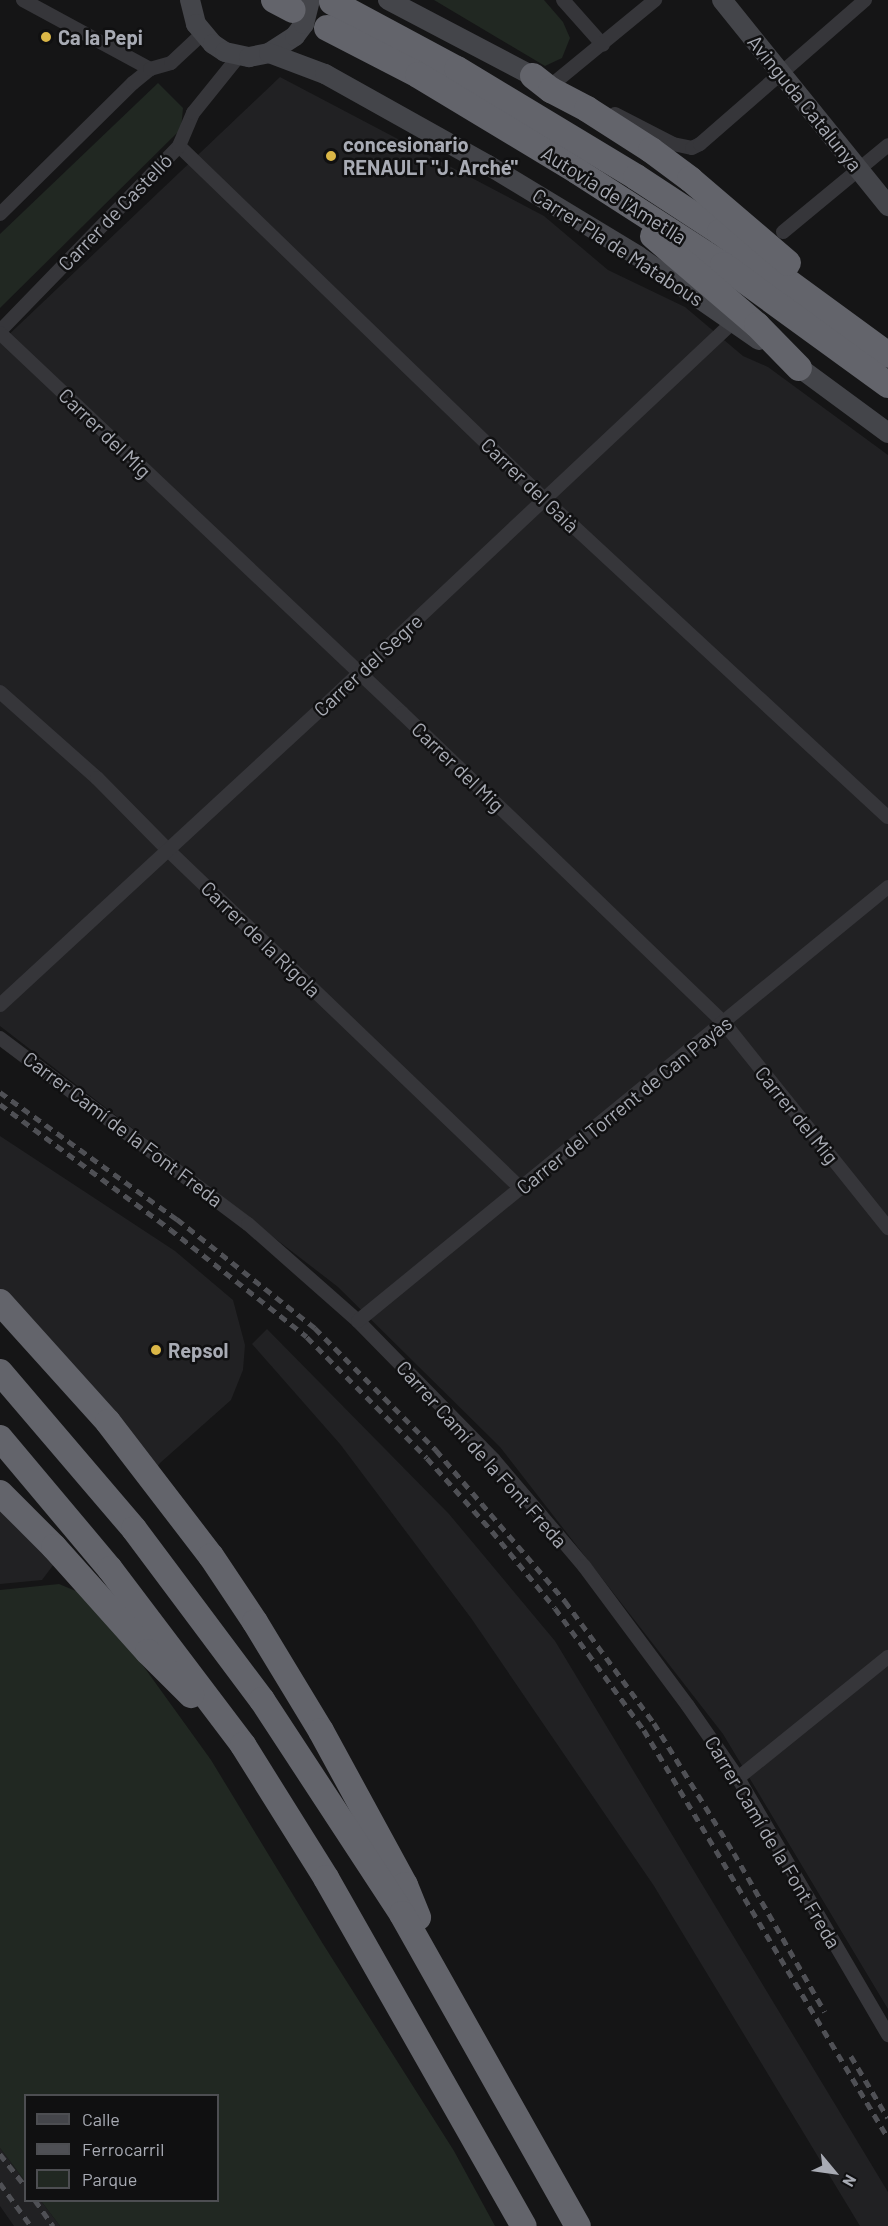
<!DOCTYPE html>
<meta charset="utf-8">
<style>
body{margin:0}
#map{position:relative;width:888px;height:2226px;overflow:hidden;background:#151516;font-family:Barlow,sans-serif}
div>[style]{position:absolute}
[style*='--x']{left:calc(var(--x)*1px);top:calc(var(--y)*1px);width:calc(var(--w)*1px);rotate:calc(var(--a)*1deg)}
.built>*{inset:0;background:#212123}
.green>*{inset:0;background:#212822}
.street>*{height:14px;margin:-7px;padding:0 7px;transform-origin:7px;border-radius:7px;background:#36363a}
.secondary>*{height:20px;margin:-10px;padding:0 10px;transform-origin:10px;border-radius:10px;background:#44454a}
.highway>*{height:26px;margin:-13px;padding:0 13px;transform-origin:13px;border-radius:13px;background:#63646b}
.rail>*{height:4.5px;margin-top:-2.25px;transform-origin:0;background:repeating-linear-gradient(90deg,#4f5055 0 8px,transparent 0 14px)}
.dots>*{width:16px;height:16px;translate:-50% -50%;box-sizing:border-box;border:3px solid #101011;border-radius:50%}
span{translate:-50% -50%;white-space:nowrap;text-align:center;line-height:1.15;-webkit-text-stroke:5px #101011;paint-order:stroke}
.poi-label{font-size:20px;color:#a8abb4;font-weight:700}
.left{translate:0 -50%;text-align:left}
.street-label{font-size:20px;color:#a8abb4}
.legend{position:absolute;left:24px;top:2094px;width:195px;height:108px;box-sizing:border-box;background:#101011;border:2px solid #4d4e52;margin:0;padding:8px 10px;list-style:none;font-size:18px;color:#a8abb4}
.legend li{display:flex;align-items:center;gap:12px;height:30px}
.legend b{width:30px;border:2px solid #4d4e52}
.north{position:absolute;left:804px;top:2142px;width:60px;height:60px;-webkit-text-stroke:4px #101011;paint-order:stroke;rotate:119deg;font-size:16px;font-weight:700;line-height:24px;text-align:center;color:#a8abb4}
.north::after{content:'';display:block;margin:auto;width:21px;height:27px;background:#a8abb4;clip-path:polygon(50% 0,100% 100%,50% 72%,0 100%)}
</style>
<div id="map">
<div class="built">
<i style="clip-path:polygon(280px 77px,544px 216px,608px 270px,685px 307px,743px 356px,768px 367px,888px 455px,888px 2009px,723px 1734px,500px 1447px,338px 1287px,0 1026px,0 343px)"></i>
<i style="clip-path:polygon(0 1136px,175px 1251px,233px 1300px,245px 1345px,243px 1370px,231px 1400px,160px 1463px,146px 1481px,0 1313px)"></i>
<i style="clip-path:polygon(267px 1329px,449px 1514px,555px 1641px,888px 2192px,888px 2226px,860px 2226px,654px 1886px,471px 1618px,340px 1444px,252px 1344px)"></i>
<i style="clip-path:polygon(0 1484px,66px 1548px,42px 1580px,0 1584px)"></i>
<i style="clip-path:polygon(0 2148px,25px 2181px,26px 2200px,41px 2201px,60px 2226px,14px 2226px,0 2206px)"></i>
</div>
<div class="green">
<i style="clip-path:polygon(434px 0,544px 0,563px 22px,570px 38px,562px 58px,545px 66px)"></i>
<i style="clip-path:polygon(158px 83px,183px 108px,181px 129px,0 308px,0 234px)"></i>
<i style="clip-path:polygon(59px 1584px,95px 1599px,211px 1760px,323px 1944px,454px 2151px,495px 2226px,60px 2226px,41px 2201px,218px 2200px,218px 2096px,26px 2096px,25px 2181px,0 2148px,0 1590px)"></i>
</div>
<div class="street">
<i style="--x:23;--y:0;--w:145;--a:28.5"></i>
<i style="--x:563;--y:0;--w:60;--a:48.4"></i>
<i style="--x:554;--y:83;--w:131;--a:-39.4"></i>
<i style="--x:615;--y:114;--w:65;--a:27.3"></i>
<i style="--x:673;--y:144;--w:19;--a:12"></i>
<i style="--x:692;--y:148;--w:9;--a:-27"></i>
<i style="--x:700;--y:144;--w:219;--a:-41.1"></i>
<i style="--x:179;--y:146;--w:508;--a:44.04"></i>
<i style="--x:544;--y:499;--w:468;--a:42.8"></i>
<i style="--x:0;--y:214;--w:187;--a:-44.6"></i>
<i style="--x:133;--y:83;--w:22;--a:-39"></i>
<i style="--x:150;--y:69;--w:22;--a:-16"></i>
<i style="--x:171;--y:63;--w:42;--a:-43.1"></i>
<i style="--x:783;--y:232;--w:136;--a:-39.6"></i>
<i style="--x:0;--y:331;--w:257;--a:-45.9"></i>
<i style="--x:179;--y:146;--w:36;--a:-67"></i>
<i style="--x:193;--y:113;--w:73;--a:-51.1"></i>
<i style="--x:0;--y:333;--w:553;--a:43.39"></i>
<i style="--x:402;--y:713;--w:447;--a:43.9"></i>
<i style="--x:724;--y:1023;--w:263;--a:51.3"></i>
<i style="--x:0;--y:692;--w:130;--a:41.6"></i>
<i style="--x:97;--y:778;--w:103;--a:45.4"></i>
<i style="--x:169;--y:851;--w:488;--a:43.8"></i>
<i style="--x:0;--y:1005;--w:432;--a:-42.7"></i>
<i style="--x:318;--y:712;--w:569;--a:-43.22"></i>
<i style="--x:0;--y:1038;--w:310;--a:36.9"></i>
<i style="--x:248;--y:1224;--w:147;--a:41.4"></i>
<i style="--x:358;--y:1321;--w:194;--a:45.6"></i>
<i style="--x:494;--y:1460;--w:139;--a:49.7"></i>
<i style="--x:584;--y:1566;--w:174;--a:53.4"></i>
<i style="--x:688;--y:1706;--w:88;--a:55.2"></i>
<i style="--x:738;--y:1778;--w:298;--a:59.7"></i>
<i style="--x:358;--y:1321;--w:685;--a:-39.31"></i>
<i style="--x:738;--y:1778;--w:193;--a:-38.9"></i>
</div>
<div class="secondary">
<i style="--x:190;--y:0;--w:25;--a:76"></i>
<i style="--x:196;--y:24;--w:26;--a:50"></i>
<i style="--x:213;--y:44;--w:14;--a:34"></i>
<i style="--x:225;--y:52;--w:25;--a:12"></i>
<i style="--x:249;--y:57;--w:20;--a:-11"></i>
<i style="--x:269;--y:53;--w:31;--a:-33"></i>
<i style="--x:295;--y:36;--w:15;--a:-53"></i>
<i style="--x:304;--y:24;--w:25;--a:-76"></i>
<i style="--x:388;--y:0;--w:164;--a:27.7"></i>
<i style="--x:722;--y:0;--w:265;--a:51.1"></i>
<i style="--x:269;--y:53;--w:60;--a:20.6"></i>
<i style="--x:325;--y:74;--w:187;--a:29.2"></i>
<i style="--x:488;--y:165;--w:175;--a:31.2"></i>
<i style="--x:638;--y:256;--w:147;--a:34.8"></i>
<i style="--x:789;--y:360;--w:123;--a:36.4"></i>
</div>
<div class="highway">
<i style="--x:274;--y:0;--w:21;--a:28"></i>
<i style="--x:332;--y:2;--w:142;--a:28.2"></i>
<i style="--x:457;--y:69;--w:209;--a:31.1"></i>
<i style="--x:636;--y:177;--w:100;--a:33.2"></i>
<i style="--x:720;--y:232;--w:208;--a:36.2"></i>
<i style="--x:327;--y:28;--w:102;--a:27.3"></i>
<i style="--x:418;--y:75;--w:186;--a:31.1"></i>
<i style="--x:577;--y:171;--w:174;--a:32.8"></i>
<i style="--x:723;--y:265;--w:204;--a:36"></i>
<i style="--x:533;--y:76;--w:23;--a:38"></i>
<i style="--x:551;--y:90;--w:41;--a:27.8"></i>
<i style="--x:587;--y:109;--w:76;--a:32.6"></i>
<i style="--x:651;--y:150;--w:49;--a:36.6"></i>
<i style="--x:690;--y:179;--w:129;--a:40.6"></i>
<i style="--x:653;--y:236;--w:137;--a:40.6"></i>
<i style="--x:757;--y:325;--w:60;--a:45.7"></i>
<i style="--x:0;--y:1302;--w:161;--a:48"></i>
<i style="--x:108;--y:1422;--w:169;--a:52.5"></i>
<i style="--x:211;--y:1556;--w:79;--a:56.3"></i>
<i style="--x:255;--y:1622;--w:127;--a:58.8"></i>
<i style="--x:321;--y:1731;--w:175;--a:61.4"></i>
<i style="--x:405;--y:1885;--w:35;--a:68"></i>
<i style="--x:0;--y:1372;--w:206;--a:49.5"></i>
<i style="--x:134;--y:1529;--w:214;--a:53.2"></i>
<i style="--x:262;--y:1700;--w:256;--a:56.8"></i>
<i style="--x:402;--y:1914;--w:358;--a:60.6"></i>
<i style="--x:0;--y:1438;--w:171;--a:50"></i>
<i style="--x:110;--y:1569;--w:221;--a:52.9"></i>
<i style="--x:243;--y:1745;--w:157;--a:58"></i>
<i style="--x:326;--y:1878;--w:400;--a:60.4"></i>
<i style="--x:0;--y:1493;--w:76;--a:45"></i>
<i style="--x:54;--y:1547;--w:141;--a:48.2"></i>
<i style="--x:148;--y:1652;--w:61;--a:45"></i>
</div>
<div class="rail">
<i style="--x:0;--y:1092;--w:218;--a:35.7"></i>
<i style="--x:177;--y:1219;--w:176;--a:38.3"></i>
<i style="--x:315;--y:1328;--w:172;--a:45.2"></i>
<i style="--x:436;--y:1450;--w:199;--a:49.5"></i>
<i style="--x:565;--y:1601;--w:151;--a:53.9"></i>
<i style="--x:654;--y:1723;--w:153;--a:58.4"></i>
<i style="--x:734;--y:1853;--w:183;--a:60.2"></i>
<i style="--x:0;--y:1104;--w:211;--a:36.3"></i>
<i style="--x:170;--y:1229;--w:174;--a:38.2"></i>
<i style="--x:307;--y:1337;--w:170;--a:45.2"></i>
<i style="--x:427;--y:1458;--w:98;--a:48.3"></i>
<i style="--x:492;--y:1531;--w:99;--a:50.7"></i>
<i style="--x:555;--y:1608;--w:151;--a:53.9"></i>
<i style="--x:644;--y:1730;--w:475;--a:59.1"></i>
<i style="--x:851;--y:2056;--w:72;--a:59.2"></i>
<i style="--x:0;--y:2154;--w:42;--a:51.8"></i>
<i style="--x:0;--y:2183;--w:53;--a:54.2"></i>
<i style="--x:35;--y:2200;--w:32;--a:55"></i>
</div>
<div class="dots">
<i style="left:46px;top:37px;background:#dbb747"></i>
<i style="left:331px;top:156px;background:#dbb747"></i>
<i style="left:156px;top:1350px;background:#dbb747"></i>
</div>
<div class="poi-label">
<span class="left" style="left:58px;top:37px">Ca la Pepi</span>
<span class="left" style="left:343px;top:156px">concesionario<br>RENAULT "J. Arché"</span>
<span class="left" style="left:168px;top:1350px">Repsol</span>
</div>
<div class="street-label">
<span style="left:805px;top:103px;rotate:51deg">Avinguda Catalunya</span>
<span style="left:614px;top:195px;rotate:32deg">Autovia de l'Ametlla</span>
<span style="left:115px;top:212px;rotate:-46deg">Carrer de Castelló</span>
<span style="left:618px;top:247px;rotate:33deg">Carrer Pla de Matabous</span>
<span style="left:105px;top:433px;rotate:44deg">Carrer del Mig</span>
<span style="left:530px;top:485px;rotate:44deg">Carrer del Gaià</span>
<span style="left:368px;top:665px;rotate:-43deg">Carrer del Segre</span>
<span style="left:458px;top:767px;rotate:44deg">Carrer del Mig</span>
<span style="left:261px;top:939px;rotate:44deg">Carrer de la Rigola</span>
<span style="left:624px;top:1105px;rotate:-39deg">Carrer del Torrent de Can Payàs</span>
<span style="left:797px;top:1115px;rotate:51deg">Carrer del Mig</span>
<span style="left:123px;top:1129px;rotate:37deg">Carrer Camí de la Font Freda</span>
<span style="left:482px;top:1454px;rotate:48deg">Carrer Camí de la Font Freda</span>
<span style="left:773px;top:1842px;rotate:59deg">Carrer Camí de la Font Freda</span>
</div>
<ul class="legend">
<li><b style="height:8px;background:#44454a"></b>Calle</li>
<li><b style="height:8px;background:#4f5055"></b>Ferrocarril</li>
<li><b style="height:16px;background:#212822"></b>Parque</li>
</ul>
<div class="north">N</div>
</div>
